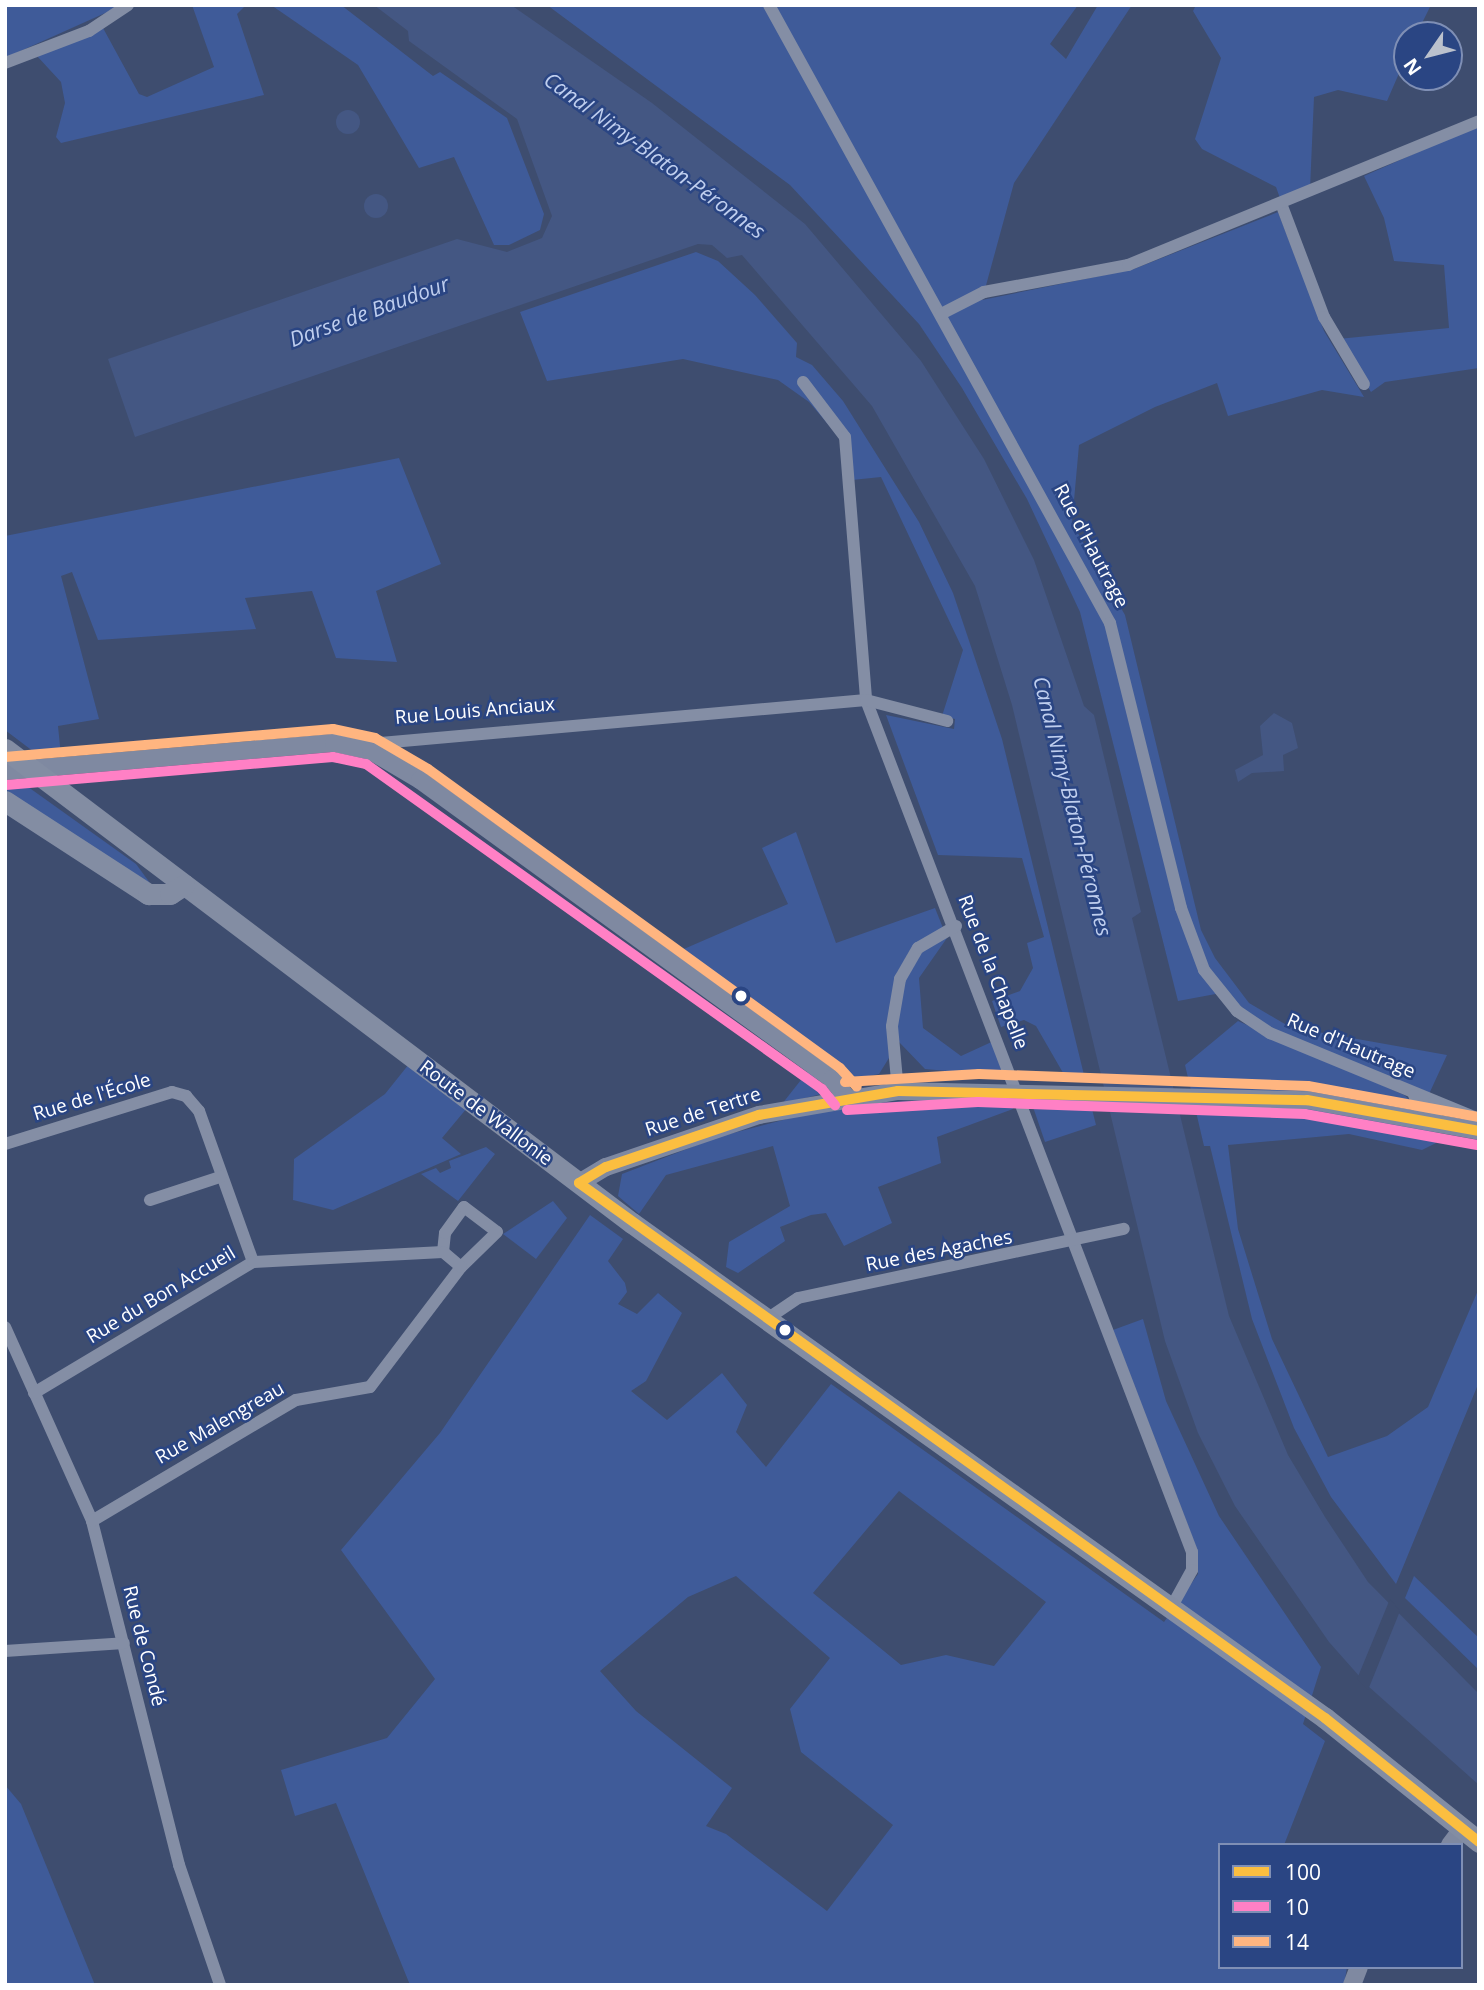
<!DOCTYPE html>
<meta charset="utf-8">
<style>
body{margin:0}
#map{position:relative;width:1484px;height:1990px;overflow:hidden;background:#3e4d6f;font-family:"Open Sans",sans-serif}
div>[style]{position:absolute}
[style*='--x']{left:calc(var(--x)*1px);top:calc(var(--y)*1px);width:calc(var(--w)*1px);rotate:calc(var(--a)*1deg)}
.green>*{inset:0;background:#3f5b99}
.water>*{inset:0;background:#445783}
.round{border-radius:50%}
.pier>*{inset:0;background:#3e4d6f}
.street>*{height:12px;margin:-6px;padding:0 6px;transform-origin:6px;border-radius:6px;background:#848ea5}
.secondary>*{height:18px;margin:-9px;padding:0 9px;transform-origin:9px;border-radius:9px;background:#7f89a1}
.primary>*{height:21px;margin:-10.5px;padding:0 10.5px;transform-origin:10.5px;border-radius:10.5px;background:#838da3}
.bus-1>*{height:10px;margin:-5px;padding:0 5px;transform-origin:5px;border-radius:5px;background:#fbbe40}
.bus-2>*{height:10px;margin:-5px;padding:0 5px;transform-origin:5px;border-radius:5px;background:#ff80c5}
.bus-3>*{height:10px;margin:-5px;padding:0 5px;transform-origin:5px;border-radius:5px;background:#ffb580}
.dots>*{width:19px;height:19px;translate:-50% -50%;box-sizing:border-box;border:4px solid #2a4583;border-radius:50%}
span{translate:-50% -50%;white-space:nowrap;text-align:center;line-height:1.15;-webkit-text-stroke:5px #2a4583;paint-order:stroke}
.street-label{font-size:19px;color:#fff}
.water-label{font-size:21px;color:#bfceee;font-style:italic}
.frame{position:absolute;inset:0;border:7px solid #fff;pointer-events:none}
.legend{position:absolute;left:1218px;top:1843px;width:245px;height:126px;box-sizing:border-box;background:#2a4583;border:2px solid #7f8fb5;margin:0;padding:9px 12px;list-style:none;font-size:21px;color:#fff}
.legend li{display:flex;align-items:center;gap:14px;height:35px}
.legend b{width:35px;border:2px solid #7f8fb5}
.north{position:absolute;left:1393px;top:21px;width:70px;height:70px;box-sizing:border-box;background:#2a4583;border:2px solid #7f8fb5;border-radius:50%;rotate:235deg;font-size:19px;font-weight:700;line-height:28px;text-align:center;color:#fff}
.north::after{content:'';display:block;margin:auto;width:24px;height:32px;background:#bbc1cd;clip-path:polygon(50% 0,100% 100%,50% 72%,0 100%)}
</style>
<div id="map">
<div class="green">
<i style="clip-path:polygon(5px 5px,123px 5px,5px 58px)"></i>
<i style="clip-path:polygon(192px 5px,246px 5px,237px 14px,264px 95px,61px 143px,56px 137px,65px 103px,61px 82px,37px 56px,103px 28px,139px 94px,147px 97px,214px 67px)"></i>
<i style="clip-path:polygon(271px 5px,341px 5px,433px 76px,440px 72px,507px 118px,544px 214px,540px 230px,509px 245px,494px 245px,454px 157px,419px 168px,358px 65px)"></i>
<i style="clip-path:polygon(547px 5px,1078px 5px,1050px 44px,1066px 59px,1098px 5px,1132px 5px,1014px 183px,982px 300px,1134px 269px,1278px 212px,1324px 331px,1364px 397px,1322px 390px,1228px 416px,1217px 383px,1155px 407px,1079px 445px,1072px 523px,1125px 615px,1201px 930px,1215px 958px,1249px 1003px,1290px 1027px,1447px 1055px,1429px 1094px,1266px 1026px,1221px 993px,1178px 1001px,1080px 612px,1027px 499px,962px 388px,919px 324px,790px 185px)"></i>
<i style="clip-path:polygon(1196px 5px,1431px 5px,1416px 35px,1407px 35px,1407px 55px,1387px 101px,1338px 90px,1314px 97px,1310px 189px,1281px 201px,1276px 187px,1202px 149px,1195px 139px,1221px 58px,1193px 11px)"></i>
<i style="clip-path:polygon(1479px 125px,1479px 368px,1385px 382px,1371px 392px,1338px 339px,1449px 328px,1444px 265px,1394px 261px,1384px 218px,1364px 176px)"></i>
<i style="clip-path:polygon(696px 252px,718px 261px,755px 295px,797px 343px,796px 357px,812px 365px,843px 401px,919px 522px,953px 593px,1002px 739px,1085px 1079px,1066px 1078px,1036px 1026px,1024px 1020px,1001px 1027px,992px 1001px,1020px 991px,1033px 968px,1027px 943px,1044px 937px,1022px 858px,938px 855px,886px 715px,954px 729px,955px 719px,942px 716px,963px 650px,881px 477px,852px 480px,839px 437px,809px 402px,778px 380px,683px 359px,547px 381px,520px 312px)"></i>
<i style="clip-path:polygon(399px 458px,441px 564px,376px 591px,397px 662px,336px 658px,312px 591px,245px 598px,256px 629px,98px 640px,72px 572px,61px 576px,99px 719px,58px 726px,61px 756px,42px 758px,5px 730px,5px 536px)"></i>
<i style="clip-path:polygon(24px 784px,136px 864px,150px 883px,5px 795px,9px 786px)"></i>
<i style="clip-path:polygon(796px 832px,836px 943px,935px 908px,947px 938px,919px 978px,923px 1028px,961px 1056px,998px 1039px,1013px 1077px,925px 1069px,899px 1042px,879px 1074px,853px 1079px,670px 955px,788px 904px,762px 848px)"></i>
<i style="clip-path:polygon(1238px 1021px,1404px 1095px,1410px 1100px,1407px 1125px,1438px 1133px,1436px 1143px,1422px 1150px,1349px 1134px,1228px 1145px,1238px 1229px,1272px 1339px,1328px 1457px,1387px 1436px,1428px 1407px,1479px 1288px,1479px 1382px,1396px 1584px,1331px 1497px,1294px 1428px,1252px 1319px,1210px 1146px,1204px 1146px,1185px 1065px)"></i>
<i style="clip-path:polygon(409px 1064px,467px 1108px,442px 1138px,461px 1154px,333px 1210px,293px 1200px,294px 1159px,385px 1094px)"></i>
<i style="clip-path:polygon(808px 1071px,829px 1092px,782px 1104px)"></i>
<i style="clip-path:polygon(977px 1097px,1010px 1098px,1013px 1109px,937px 1137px,941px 1163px,878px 1187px,892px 1223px,844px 1246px,826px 1213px,811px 1215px,780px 1227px,785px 1241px,738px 1273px,726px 1267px,729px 1242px,790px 1206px,773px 1146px,666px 1175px,639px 1214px,618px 1196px,622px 1174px,718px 1137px,840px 1105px)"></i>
<i style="clip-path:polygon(1032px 1104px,1091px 1105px,1096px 1125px,1045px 1142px)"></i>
<i style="clip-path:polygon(486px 1147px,495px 1154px,458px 1201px,421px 1174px,436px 1168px,440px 1173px,451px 1168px,449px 1161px)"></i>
<i style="clip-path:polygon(553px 1201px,567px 1218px,536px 1259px,503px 1234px)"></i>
<i style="clip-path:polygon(evenodd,590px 1215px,623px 1239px,608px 1261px,625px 1283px,627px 1292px,618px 1304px,637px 1314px,658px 1293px,682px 1313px,646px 1381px,631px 1391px,667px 1420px,722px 1373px,747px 1405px,736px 1432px,766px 1467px,831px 1384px,1164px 1622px,1198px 1574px,1198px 1552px,1113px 1330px,1143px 1319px,1166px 1401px,1219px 1516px,1321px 1667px,1303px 1724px,1325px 1741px,1284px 1845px,1220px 1845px,1220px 1967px,1347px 1967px,1344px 1985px,410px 1985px,336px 1803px,295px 1816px,281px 1770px,387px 1738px,435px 1679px,341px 1550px,440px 1433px,590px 1215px,899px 1491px,1046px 1602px,994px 1666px,946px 1655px,901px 1665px,813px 1593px,899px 1491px,590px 1215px,736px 1576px,830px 1658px,790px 1709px,801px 1752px,893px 1825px,827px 1911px,726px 1834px,706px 1826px,732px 1788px,636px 1711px,600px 1671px,688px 1597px,736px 1576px)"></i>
<i style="clip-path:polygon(1414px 1576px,1479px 1638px,1479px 1670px,1405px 1598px)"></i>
<i style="clip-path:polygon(5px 1785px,21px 1804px,95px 1985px,5px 1985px)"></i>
</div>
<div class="water">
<i style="clip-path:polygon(374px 5px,511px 5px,652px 103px,805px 224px,921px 361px,984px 459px,1034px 560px,1084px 706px,1094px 715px,1141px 912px,1132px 918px,1229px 1316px,1288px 1455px,1325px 1517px,1368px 1582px,1479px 1694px,1479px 1785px,1368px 1686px,1329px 1642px,1235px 1506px,1198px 1433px,1165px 1341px,1012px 705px,975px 586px,872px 406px,742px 255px,727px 258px,712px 245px,698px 244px,135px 437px,108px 359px,457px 239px,507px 252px,542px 238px,552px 216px,517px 119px,409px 41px,408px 31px)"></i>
<i class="round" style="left:336px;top:110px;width:24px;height:24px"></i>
<i class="round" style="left:364px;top:194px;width:24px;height:24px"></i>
<i style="clip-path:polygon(1274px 713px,1292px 723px,1298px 748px,1283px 755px,1284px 771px,1252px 773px,1238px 782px,1235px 770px,1263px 755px,1260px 726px)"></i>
</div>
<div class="pier">
<i style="clip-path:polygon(1390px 1599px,1400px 1611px,1368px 1690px,1357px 1679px)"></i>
</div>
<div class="street">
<i style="--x:769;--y:5;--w:706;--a:61.11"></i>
<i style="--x:1110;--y:623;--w:294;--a:76"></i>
<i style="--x:1181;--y:908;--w:66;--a:69.6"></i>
<i style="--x:1204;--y:970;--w:53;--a:51.2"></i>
<i style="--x:1237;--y:1011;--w:40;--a:34"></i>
<i style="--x:1270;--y:1033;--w:226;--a:22.4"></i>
<i style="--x:5;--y:63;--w:90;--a:-20.9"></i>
<i style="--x:89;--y:31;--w:47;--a:-33.7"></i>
<i style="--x:1282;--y:206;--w:119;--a:69.3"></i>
<i style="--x:1324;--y:317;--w:78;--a:59.2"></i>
<i style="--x:941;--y:314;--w:48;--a:-27.1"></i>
<i style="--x:984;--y:292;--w:147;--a:-10.6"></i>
<i style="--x:1128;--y:265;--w:379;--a:-22.3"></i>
<i style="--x:803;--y:382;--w:69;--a:52.6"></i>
<i style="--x:845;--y:437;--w:264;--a:85.4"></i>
<i style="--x:866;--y:700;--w:912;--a:69.06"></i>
<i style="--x:1192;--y:1552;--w:18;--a:90"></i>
<i style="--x:1192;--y:1570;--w:43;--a:118.9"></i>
<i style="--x:358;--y:745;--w:510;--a:-5.06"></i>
<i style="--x:866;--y:700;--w:84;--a:14.5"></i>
<i style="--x:898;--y:1091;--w:65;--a:-95.3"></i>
<i style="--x:892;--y:1026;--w:48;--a:-80.3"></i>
<i style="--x:900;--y:979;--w:36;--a:-60"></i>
<i style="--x:918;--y:948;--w:44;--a:-30.1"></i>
<i style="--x:1414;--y:1095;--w:27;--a:68"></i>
<i style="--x:1424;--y:1120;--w:18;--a:-34"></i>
<i style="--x:1439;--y:1110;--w:10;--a:-119"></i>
<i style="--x:5;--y:1144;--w:175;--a:-17.3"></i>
<i style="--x:172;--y:1092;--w:15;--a:16"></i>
<i style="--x:186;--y:1096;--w:20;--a:49"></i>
<i style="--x:199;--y:1111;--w:160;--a:70.3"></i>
<i style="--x:150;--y:1200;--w:74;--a:-18.2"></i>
<i style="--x:443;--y:1252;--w:19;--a:-84"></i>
<i style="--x:445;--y:1233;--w:32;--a:-54"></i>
<i style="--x:464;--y:1207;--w:41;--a:37.1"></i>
<i style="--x:497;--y:1232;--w:50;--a:135.8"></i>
<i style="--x:767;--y:1319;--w:37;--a:-34"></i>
<i style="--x:798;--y:1298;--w:333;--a:-12"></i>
<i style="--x:5;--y:1327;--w:213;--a:65.8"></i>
<i style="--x:92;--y:1521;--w:355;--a:75.8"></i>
<i style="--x:179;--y:1865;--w:127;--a:71.1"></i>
<i style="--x:34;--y:1393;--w:255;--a:-30.9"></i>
<i style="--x:253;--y:1262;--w:190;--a:-3"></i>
<i style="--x:92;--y:1521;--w:237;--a:-30.7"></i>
<i style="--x:296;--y:1400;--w:75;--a:-10"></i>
<i style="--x:370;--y:1387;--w:151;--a:-52.8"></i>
<i style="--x:461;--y:1267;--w:23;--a:-140"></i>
<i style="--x:5;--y:1651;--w:119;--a:-3.8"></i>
</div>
<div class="secondary">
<i style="--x:5;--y:771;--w:330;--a:-4.9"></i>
<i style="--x:334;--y:743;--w:38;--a:12"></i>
<i style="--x:371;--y:751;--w:57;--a:30.6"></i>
<i style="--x:420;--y:780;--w:509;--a:35.97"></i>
<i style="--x:832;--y:1079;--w:22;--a:51"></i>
<i style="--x:579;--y:1183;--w:31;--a:-31"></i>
<i style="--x:606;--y:1167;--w:162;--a:-18.8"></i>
<i style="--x:759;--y:1115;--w:141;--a:-9.8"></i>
<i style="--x:898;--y:1091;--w:409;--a:1.3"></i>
<i style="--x:1307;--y:1100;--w:175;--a:10.2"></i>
<i style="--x:1450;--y:1845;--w:21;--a:-53"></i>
<i style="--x:1352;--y:1985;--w:19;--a:-69"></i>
</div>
<div class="primary">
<i style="--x:5;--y:749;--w:786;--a:37.09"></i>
<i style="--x:632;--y:1223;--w:852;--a:35.54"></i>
<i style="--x:1325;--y:1718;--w:198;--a:38.8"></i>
<i style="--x:5;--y:801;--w:171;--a:33"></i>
<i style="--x:148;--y:894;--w:22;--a:0"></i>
<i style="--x:170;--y:894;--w:17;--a:-33"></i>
</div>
<div class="bus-1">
<i style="--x:579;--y:1183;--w:918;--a:35.65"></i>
<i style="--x:1325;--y:1718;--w:198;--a:38.8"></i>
<i style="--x:579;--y:1183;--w:31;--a:-31"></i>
<i style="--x:606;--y:1167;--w:162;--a:-18.8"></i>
<i style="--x:759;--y:1115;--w:141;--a:-9.8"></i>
<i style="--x:898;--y:1091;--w:409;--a:1.3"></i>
<i style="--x:1307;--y:1100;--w:175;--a:10.2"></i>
</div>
<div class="bus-2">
<i style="--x:6;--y:785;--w:328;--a:-4.9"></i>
<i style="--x:333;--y:757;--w:34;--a:12"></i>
<i style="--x:366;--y:764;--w:560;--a:35.48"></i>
<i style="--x:822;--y:1089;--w:21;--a:51"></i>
<i style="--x:847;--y:1110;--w:131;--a:-3.5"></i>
<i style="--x:978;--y:1102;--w:327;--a:2.1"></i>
<i style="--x:1305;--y:1114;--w:175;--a:10.2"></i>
</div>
<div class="bus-3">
<i style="--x:5;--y:757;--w:329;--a:-4.9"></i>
<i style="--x:333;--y:729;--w:43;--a:12.1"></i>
<i style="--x:375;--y:738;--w:61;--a:30.3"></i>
<i style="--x:428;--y:769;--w:509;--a:35.97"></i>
<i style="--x:840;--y:1068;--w:25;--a:48"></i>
<i style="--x:845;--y:1082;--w:134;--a:-3.4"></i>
<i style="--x:979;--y:1074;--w:329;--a:2.1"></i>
<i style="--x:1308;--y:1086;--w:174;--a:10.3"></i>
</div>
<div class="dots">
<i style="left:741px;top:996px;background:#fff"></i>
<i style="left:785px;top:1330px;background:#fff"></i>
</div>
<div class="street-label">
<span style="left:1091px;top:546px;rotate:62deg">Rue d'Hautrage</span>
<span style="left:475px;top:711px;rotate:-5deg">Rue Louis Anciaux</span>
<span style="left:993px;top:972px;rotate:69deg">Rue de la Chapelle</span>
<span style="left:1351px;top:1046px;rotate:23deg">Rue d'Hautrage</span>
<span style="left:92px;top:1097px;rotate:-17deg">Rue de l'École</span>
<span style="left:703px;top:1112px;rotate:-18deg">Rue de Tertre</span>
<span style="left:486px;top:1113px;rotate:37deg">Route de Wallonie</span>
<span style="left:939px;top:1251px;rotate:-11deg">Rue des Agaches</span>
<span style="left:161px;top:1295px;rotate:-31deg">Rue du Bon Accueil</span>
<span style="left:220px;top:1423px;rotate:-30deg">Rue Malengreau</span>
<span style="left:144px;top:1646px;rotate:76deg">Rue de Condé</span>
</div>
<div class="water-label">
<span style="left:655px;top:155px;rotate:36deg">Canal Nimy-Blaton-Péronnes</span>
<span style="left:369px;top:311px;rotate:-20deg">Darse de Baudour</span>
<span style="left:1073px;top:806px;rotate:76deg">Canal Nimy-Blaton-Péronnes</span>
</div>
<div class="frame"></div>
<ul class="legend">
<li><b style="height:9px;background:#fbbe40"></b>100</li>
<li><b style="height:9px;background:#ff80c5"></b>10</li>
<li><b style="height:9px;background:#ffb580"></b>14</li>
</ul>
<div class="north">N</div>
</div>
